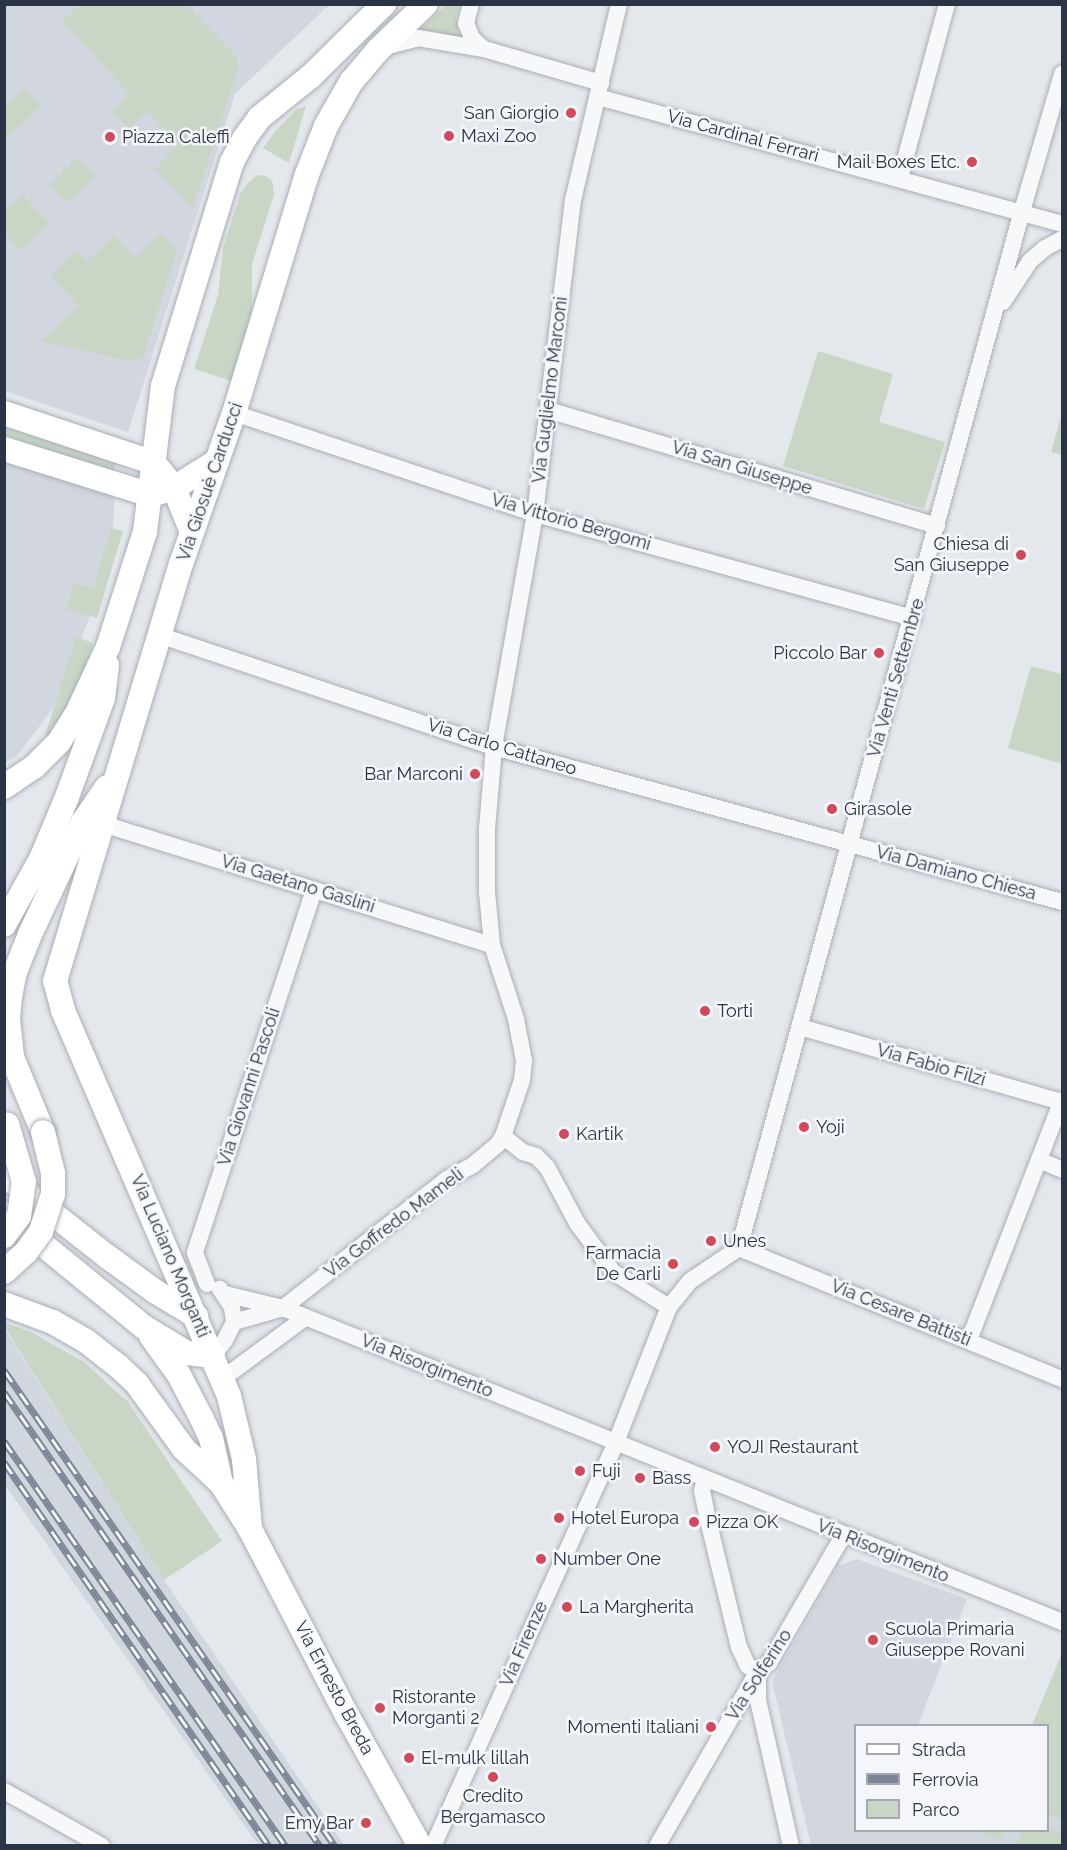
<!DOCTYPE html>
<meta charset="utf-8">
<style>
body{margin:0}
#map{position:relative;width:1067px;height:1850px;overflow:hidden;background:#e4e7ec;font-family:Raleway,sans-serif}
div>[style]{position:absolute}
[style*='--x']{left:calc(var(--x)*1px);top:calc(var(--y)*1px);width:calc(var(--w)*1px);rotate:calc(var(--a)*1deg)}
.built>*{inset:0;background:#d2d6de}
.green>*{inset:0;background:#c9d6c5;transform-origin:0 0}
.roads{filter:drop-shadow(0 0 2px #a9aeb7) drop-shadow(0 0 2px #a9aeb7)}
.street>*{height:16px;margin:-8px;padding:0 8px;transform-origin:8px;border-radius:8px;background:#f7f8fa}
.secondary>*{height:24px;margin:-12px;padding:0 12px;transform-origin:12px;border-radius:12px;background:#fff}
.rail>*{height:7px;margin-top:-3.5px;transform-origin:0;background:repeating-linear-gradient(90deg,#f4f6f9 0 14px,#7d8696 0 28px);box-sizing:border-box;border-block:2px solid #7d8696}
.bridges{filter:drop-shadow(0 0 2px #a9aeb7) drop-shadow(0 0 2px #a9aeb7)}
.secondary-bridge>*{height:24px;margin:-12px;padding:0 12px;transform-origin:12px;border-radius:12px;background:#fff}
.dots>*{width:16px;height:16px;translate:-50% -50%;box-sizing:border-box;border:3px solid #f4f6f9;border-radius:50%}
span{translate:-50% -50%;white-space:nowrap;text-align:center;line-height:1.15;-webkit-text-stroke:5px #f4f6f9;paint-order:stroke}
.poi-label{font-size:18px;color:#2b3445}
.right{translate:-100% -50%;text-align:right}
.left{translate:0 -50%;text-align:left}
.street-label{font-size:18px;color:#2b3445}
.frame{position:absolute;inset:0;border:6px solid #2b3445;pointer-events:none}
.legend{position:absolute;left:854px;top:1724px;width:195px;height:108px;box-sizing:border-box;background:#f4f6f9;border:2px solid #a4a8b1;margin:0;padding:8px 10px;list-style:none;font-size:18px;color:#2b3445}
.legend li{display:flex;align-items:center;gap:12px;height:30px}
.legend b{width:30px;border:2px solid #a4a8b1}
</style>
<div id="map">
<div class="built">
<i style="clip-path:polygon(5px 5px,329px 5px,235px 94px,128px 432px,5px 391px)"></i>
<i style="clip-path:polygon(5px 460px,115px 495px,110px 567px,53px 708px,17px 756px,5px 762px)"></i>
<i style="clip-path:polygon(4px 1328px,164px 1580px,344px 1845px,258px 1845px,5px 1485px)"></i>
<i style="clip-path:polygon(857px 1559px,967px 1599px,918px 1725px,856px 1726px,856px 1830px,1048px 1830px,1048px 1814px,1062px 1820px,1062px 1845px,811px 1845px,772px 1681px,838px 1566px)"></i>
</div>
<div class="green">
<i style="clip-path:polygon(80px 5px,186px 5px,236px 56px,239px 66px,193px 208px,155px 169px,179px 144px,147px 111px,130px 129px,112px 111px,129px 94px,62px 21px)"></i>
<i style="clip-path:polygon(446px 5px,459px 5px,456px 19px,460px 40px,439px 32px,420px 30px)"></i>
<i style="clip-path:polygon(24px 89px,41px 106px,5px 140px,5px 107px)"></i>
<i style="clip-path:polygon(306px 106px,289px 163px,263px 148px,276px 130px,297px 109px)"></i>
<i style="left:78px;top:157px;width:25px;height:40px;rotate:45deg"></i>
<i style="clip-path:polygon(263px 175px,272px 180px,274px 195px,252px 264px,252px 316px,232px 381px,194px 369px,218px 295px,223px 249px,240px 194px,248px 183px,256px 176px)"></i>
<i style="clip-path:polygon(23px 195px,49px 223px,20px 251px,5px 233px,4px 212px)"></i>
<i style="clip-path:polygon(161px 234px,177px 251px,143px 358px,131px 361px,41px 341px,78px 306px,50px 275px,76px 250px,87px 261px,114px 236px,135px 258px)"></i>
<i style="clip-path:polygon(818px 351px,893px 374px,879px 422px,945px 442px,924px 509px,783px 466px)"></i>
<i style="clip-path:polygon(1062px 413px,1062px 455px,1051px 452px)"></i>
<i style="left:5px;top:427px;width:117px;height:8px;rotate:18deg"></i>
<i style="clip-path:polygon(111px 528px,123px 531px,97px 618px,66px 609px,74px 583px,93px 589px)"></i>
<i style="clip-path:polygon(76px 637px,93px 643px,79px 688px,65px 713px,44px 739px)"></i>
<i style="clip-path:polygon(1031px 666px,1062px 674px,1062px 764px,1008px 748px)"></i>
<i style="clip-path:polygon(5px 1323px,31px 1332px,84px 1362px,128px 1402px,222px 1541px,164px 1580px,5px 1328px)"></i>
<i style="clip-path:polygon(1062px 1653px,1062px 1820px,1048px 1814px,1048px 1726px,1032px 1725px)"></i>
<i style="clip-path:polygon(1048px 1827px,1062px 1834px,1062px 1845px,1016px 1845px,1022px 1831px,1048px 1830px)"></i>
<i style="clip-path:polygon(975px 1831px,1004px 1831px,1000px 1840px)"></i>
</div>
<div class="roads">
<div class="street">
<i style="--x:471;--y:4;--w:20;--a:105"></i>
<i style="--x:466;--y:23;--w:16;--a:68"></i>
<i style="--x:472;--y:38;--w:16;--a:43"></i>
<i style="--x:619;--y:4;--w:201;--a:103.2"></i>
<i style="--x:573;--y:200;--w:316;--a:96.9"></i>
<i style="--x:535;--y:514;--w:237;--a:100"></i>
<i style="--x:494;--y:747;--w:82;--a:94.9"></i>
<i style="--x:487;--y:829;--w:63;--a:90"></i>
<i style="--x:487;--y:892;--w:53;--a:84.6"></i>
<i style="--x:492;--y:945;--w:78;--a:72"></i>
<i style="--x:516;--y:1019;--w:43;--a:79.2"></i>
<i style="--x:524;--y:1061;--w:19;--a:96"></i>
<i style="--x:522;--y:1080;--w:59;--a:108.7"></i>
<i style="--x:503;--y:1136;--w:26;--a:39"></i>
<i style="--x:523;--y:1152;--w:14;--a:17"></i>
<i style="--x:536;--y:1156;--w:16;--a:45"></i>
<i style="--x:547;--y:1167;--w:64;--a:61.8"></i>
<i style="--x:577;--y:1223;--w:61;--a:53.7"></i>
<i style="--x:613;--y:1272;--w:66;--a:32"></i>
<i style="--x:385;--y:47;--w:34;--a:-15"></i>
<i style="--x:418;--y:38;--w:67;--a:9.5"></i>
<i style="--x:484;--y:49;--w:122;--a:16.2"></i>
<i style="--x:598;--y:97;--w:481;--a:15.3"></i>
<i style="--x:900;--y:178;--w:180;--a:-74.9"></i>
<i style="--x:1003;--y:302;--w:49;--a:-56.6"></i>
<i style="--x:1030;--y:261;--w:20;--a:-41"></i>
<i style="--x:1045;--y:248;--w:19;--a:-28"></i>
<i style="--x:548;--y:410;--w:406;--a:16.6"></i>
<i style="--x:234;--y:413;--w:317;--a:18.5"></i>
<i style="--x:535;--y:514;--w:392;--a:15.4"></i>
<i style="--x:159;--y:635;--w:353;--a:18.5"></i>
<i style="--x:494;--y:747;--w:589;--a:15.26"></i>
<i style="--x:103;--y:824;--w:407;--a:17.3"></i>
<i style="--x:800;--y:1027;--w:273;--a:16"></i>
<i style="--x:1039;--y:1160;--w:25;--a:23"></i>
<i style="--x:739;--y:1248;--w:1075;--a:-74.74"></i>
<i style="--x:1022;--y:211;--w:143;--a:-73.7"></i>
<i style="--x:739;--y:1248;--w:349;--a:22.1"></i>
<i style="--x:207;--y:1284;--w:34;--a:-111"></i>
<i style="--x:195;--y:1252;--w:381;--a:-71.8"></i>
<i style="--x:225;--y:1294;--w:60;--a:13.6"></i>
<i style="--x:283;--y:1308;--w:840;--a:21.95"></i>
<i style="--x:234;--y:1322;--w:51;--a:-15.9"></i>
<i style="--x:283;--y:1308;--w:209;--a:-38.2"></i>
<i style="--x:447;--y:1179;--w:30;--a:-28"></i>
<i style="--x:473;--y:1165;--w:33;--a:-40"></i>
<i style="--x:498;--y:1144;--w:9;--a:-58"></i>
<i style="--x:969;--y:1340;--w:257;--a:-68.8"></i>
<i style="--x:213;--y:1356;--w:20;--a:-53"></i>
<i style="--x:225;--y:1340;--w:20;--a:-63"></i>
<i style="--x:234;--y:1322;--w:15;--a:-98"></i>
<i style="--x:232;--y:1307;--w:22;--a:-124"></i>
<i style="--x:222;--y:1379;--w:104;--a:-36.4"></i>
<i style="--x:705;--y:1479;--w:12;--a:104"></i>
<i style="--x:702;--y:1491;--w:30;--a:78"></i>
<i style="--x:708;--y:1520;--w:131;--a:76.3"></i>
<i style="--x:739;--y:1647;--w:21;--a:65"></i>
<i style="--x:748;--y:1666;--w:11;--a:27"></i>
<i style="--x:758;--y:1672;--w:28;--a:90"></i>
<i style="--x:758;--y:1700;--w:150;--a:77.3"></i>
<i style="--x:4;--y:1791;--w:112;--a:29.3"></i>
<i style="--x:433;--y:1846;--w:444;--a:-65.6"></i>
<i style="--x:616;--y:1442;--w:145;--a:-68.6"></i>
<i style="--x:669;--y:1307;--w:33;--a:-51"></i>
<i style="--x:690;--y:1281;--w:59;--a:-34"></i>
<i style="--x:657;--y:1846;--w:202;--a:-60"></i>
<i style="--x:758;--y:1671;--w:14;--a:-36"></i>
<i style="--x:769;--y:1663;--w:147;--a:-59.8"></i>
</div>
<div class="secondary">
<i style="--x:4;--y:413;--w:158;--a:18.4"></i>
<i style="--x:154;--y:463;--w:32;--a:51"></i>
<i style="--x:174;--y:488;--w:48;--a:67.8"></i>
<i style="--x:4;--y:449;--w:154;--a:17.4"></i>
<i style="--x:151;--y:495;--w:24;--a:-17"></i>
<i style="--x:174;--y:488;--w:51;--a:-32.1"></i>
<i style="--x:4;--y:787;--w:36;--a:-34"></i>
<i style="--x:34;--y:767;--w:35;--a:-45"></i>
<i style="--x:59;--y:742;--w:36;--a:-58"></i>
<i style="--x:78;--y:711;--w:71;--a:-64.9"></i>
<i style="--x:108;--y:647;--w:121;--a:-72.2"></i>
<i style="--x:145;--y:532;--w:147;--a:-83"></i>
<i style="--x:163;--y:386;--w:234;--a:-72.9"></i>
<i style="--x:232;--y:162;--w:26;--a:-62"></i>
<i style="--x:244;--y:139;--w:26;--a:-54"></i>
<i style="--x:259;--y:118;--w:67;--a:-38.9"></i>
<i style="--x:311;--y:76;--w:103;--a:-44.6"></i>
<i style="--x:4;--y:925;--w:76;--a:-60.7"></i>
<i style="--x:41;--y:859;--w:67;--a:-67.2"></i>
<i style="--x:67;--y:797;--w:105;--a:-70"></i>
<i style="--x:103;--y:698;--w:33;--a:-83"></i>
<i style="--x:43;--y:1132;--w:81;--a:-112.5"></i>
<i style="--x:12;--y:1057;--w:39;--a:-96"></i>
<i style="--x:8;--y:1018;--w:21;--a:-85"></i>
<i style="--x:10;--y:997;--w:25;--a:-79"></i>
<i style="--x:15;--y:972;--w:43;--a:-68.2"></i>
<i style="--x:31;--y:932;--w:122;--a:-64.7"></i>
<i style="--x:83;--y:822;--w:42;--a:-55.6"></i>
<i style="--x:4;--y:1175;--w:132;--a:38.3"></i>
<i style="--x:108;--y:1257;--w:59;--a:36.1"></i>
<i style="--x:156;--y:1292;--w:47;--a:31"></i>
<i style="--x:4;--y:1213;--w:181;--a:39.2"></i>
<i style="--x:144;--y:1327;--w:50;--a:31.2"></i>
<i style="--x:187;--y:1353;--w:26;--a:7"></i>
<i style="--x:4;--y:1304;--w:52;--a:20.2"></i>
<i style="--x:53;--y:1322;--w:38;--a:30"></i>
<i style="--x:86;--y:1341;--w:41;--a:38"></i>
<i style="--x:118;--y:1366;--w:26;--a:43"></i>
<i style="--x:137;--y:1384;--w:80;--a:54.1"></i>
<i style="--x:184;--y:1449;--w:50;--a:42.6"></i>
<i style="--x:221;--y:1483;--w:54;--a:57.8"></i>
<i style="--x:250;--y:1529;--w:210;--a:62.5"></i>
<i style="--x:347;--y:1715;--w:150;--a:60.9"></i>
<i style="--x:151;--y:1336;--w:48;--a:54.3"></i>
<i style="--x:179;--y:1375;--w:50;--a:62.4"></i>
<i style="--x:202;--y:1419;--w:21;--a:65"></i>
<i style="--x:211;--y:1438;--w:46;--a:77.5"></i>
<i style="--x:250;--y:1529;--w:70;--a:-94.9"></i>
<i style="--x:244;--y:1459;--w:65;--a:-103.4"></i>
<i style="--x:229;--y:1396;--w:420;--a:-113.3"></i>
<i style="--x:63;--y:1010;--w:30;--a:-105"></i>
<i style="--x:55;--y:981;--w:436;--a:-73.2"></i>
<i style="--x:181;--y:564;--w:160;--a:-70.7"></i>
<i style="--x:234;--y:413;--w:247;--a:-73"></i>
<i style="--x:306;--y:177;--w:55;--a:-68.6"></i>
<i style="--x:326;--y:126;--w:51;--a:-60.4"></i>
<i style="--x:351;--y:82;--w:42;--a:-49.8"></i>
<i style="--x:378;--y:50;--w:66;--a:-43.8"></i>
</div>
</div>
<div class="rail">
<i style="--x:4;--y:1370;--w:580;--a:55.19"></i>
<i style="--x:4;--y:1392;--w:553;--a:55.16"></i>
<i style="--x:4;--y:1441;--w:493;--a:55.2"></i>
<i style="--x:4;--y:1462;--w:467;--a:55.4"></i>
</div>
<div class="bridges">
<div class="secondary-bridge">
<i style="--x:4;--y:1236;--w:25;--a:-53"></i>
<i style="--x:19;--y:1216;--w:34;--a:-82"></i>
<i style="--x:24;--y:1182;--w:60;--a:-106.3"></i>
<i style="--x:4;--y:1272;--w:30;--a:-42"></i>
<i style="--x:26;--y:1252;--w:26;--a:-54"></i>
<i style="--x:41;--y:1231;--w:39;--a:-72"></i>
<i style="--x:53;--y:1194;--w:21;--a:-90"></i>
<i style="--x:53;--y:1173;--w:42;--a:-103.7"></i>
</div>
</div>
<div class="dots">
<i style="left:571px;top:113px;background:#d1495b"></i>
<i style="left:449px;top:136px;background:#d1495b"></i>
<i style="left:110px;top:137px;background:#d1495b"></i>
<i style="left:972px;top:162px;background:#d1495b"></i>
<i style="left:1021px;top:555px;background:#d1495b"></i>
<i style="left:879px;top:653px;background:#d1495b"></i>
<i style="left:475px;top:774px;background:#d1495b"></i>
<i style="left:832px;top:809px;background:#d1495b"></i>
<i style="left:705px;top:1011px;background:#d1495b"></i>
<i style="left:804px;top:1127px;background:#d1495b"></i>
<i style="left:564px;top:1134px;background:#d1495b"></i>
<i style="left:711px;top:1241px;background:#d1495b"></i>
<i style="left:673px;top:1264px;background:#d1495b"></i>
<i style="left:715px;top:1447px;background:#d1495b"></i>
<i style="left:580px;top:1471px;background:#d1495b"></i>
<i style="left:640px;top:1478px;background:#d1495b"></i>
<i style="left:559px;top:1518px;background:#d1495b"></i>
<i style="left:694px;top:1522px;background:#d1495b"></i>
<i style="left:541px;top:1559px;background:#d1495b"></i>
<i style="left:567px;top:1607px;background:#d1495b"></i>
<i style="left:873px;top:1640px;background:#d1495b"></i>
<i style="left:380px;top:1708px;background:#d1495b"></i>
<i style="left:711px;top:1727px;background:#d1495b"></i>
<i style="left:409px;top:1758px;background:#d1495b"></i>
<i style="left:493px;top:1777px;background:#d1495b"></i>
<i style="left:366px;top:1823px;background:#d1495b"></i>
</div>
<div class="poi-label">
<span class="right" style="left:559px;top:113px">San Giorgio</span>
<span class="left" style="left:461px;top:136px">Maxi Zoo</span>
<span class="left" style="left:122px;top:137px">Piazza Caleffi</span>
<span class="right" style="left:960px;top:162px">Mail Boxes Etc.</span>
<span class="right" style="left:1009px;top:555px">Chiesa di<br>San Giuseppe</span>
<span class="right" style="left:867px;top:653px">Piccolo Bar</span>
<span class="right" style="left:463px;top:774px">Bar Marconi</span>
<span class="left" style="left:844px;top:809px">Girasole</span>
<span class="left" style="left:717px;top:1011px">Torti</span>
<span class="left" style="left:816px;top:1127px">Yoji</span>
<span class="left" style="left:576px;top:1134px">Kartik</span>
<span class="left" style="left:723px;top:1241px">Unes</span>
<span class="right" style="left:661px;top:1264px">Farmacia<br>De Carli</span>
<span class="left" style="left:727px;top:1447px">YOJI Restaurant</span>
<span class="left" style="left:592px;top:1471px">Fuji</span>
<span class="left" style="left:652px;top:1478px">Bass</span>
<span class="left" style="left:571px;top:1518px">Hotel Europa</span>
<span class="left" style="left:706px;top:1522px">Pizza OK</span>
<span class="left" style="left:553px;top:1559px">Number One</span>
<span class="left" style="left:579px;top:1607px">La Margherita</span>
<span class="left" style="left:885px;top:1640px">Scuola Primaria<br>Giuseppe Rovani</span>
<span class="left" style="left:392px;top:1708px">Ristorante<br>Morganti 2</span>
<span class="right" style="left:699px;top:1727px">Momenti Italiani</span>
<span class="left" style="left:421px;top:1758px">El-mulk lillah</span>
<span style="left:493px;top:1807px">Credito<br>Bergamasco</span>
<span class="right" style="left:354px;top:1823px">Emy Bar</span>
</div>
<div class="street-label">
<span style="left:743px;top:136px;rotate:15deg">Via Cardinal Ferrari</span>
<span style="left:550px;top:390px;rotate:-83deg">Via Guglielmo Marconi</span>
<span style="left:742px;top:468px;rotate:17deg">Via San Giuseppe</span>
<span style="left:210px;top:482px;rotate:-71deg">Via Giosuè Carducci</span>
<span style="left:571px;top:522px;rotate:16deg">Via Vittorio Bergomi</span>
<span style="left:896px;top:678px;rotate:-74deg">Via Venti Settembre</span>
<span style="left:502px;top:747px;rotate:17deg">Via Carlo Cattaneo</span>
<span style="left:956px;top:873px;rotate:15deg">Via Damiano Chiesa</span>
<span style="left:298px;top:884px;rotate:17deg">Via Gaetano Gaslini</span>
<span style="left:931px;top:1065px;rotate:16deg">Via Fabio Filzi</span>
<span style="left:249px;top:1087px;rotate:-72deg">Via Giovanni Pascoli</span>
<span style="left:394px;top:1223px;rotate:-37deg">Via Goffredo Mameli</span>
<span style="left:170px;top:1256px;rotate:67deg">Via Luciano Morganti</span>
<span style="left:901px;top:1313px;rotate:22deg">Via Cesare Battisti</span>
<span style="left:427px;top:1366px;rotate:22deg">Via Risorgimento</span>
<span style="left:883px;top:1551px;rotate:22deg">Via Risorgimento</span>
<span style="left:524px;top:1644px;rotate:-66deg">Via Firenze</span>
<span style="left:759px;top:1675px;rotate:-57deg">Via Solferino</span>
<span style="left:334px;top:1688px;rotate:62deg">Via Ernesto Breda</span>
</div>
<div class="frame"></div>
<ul class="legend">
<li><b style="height:8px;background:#fff"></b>Strada</li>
<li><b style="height:8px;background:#7d8696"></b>Ferrovia</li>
<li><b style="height:16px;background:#c9d6c5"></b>Parco</li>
</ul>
</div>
